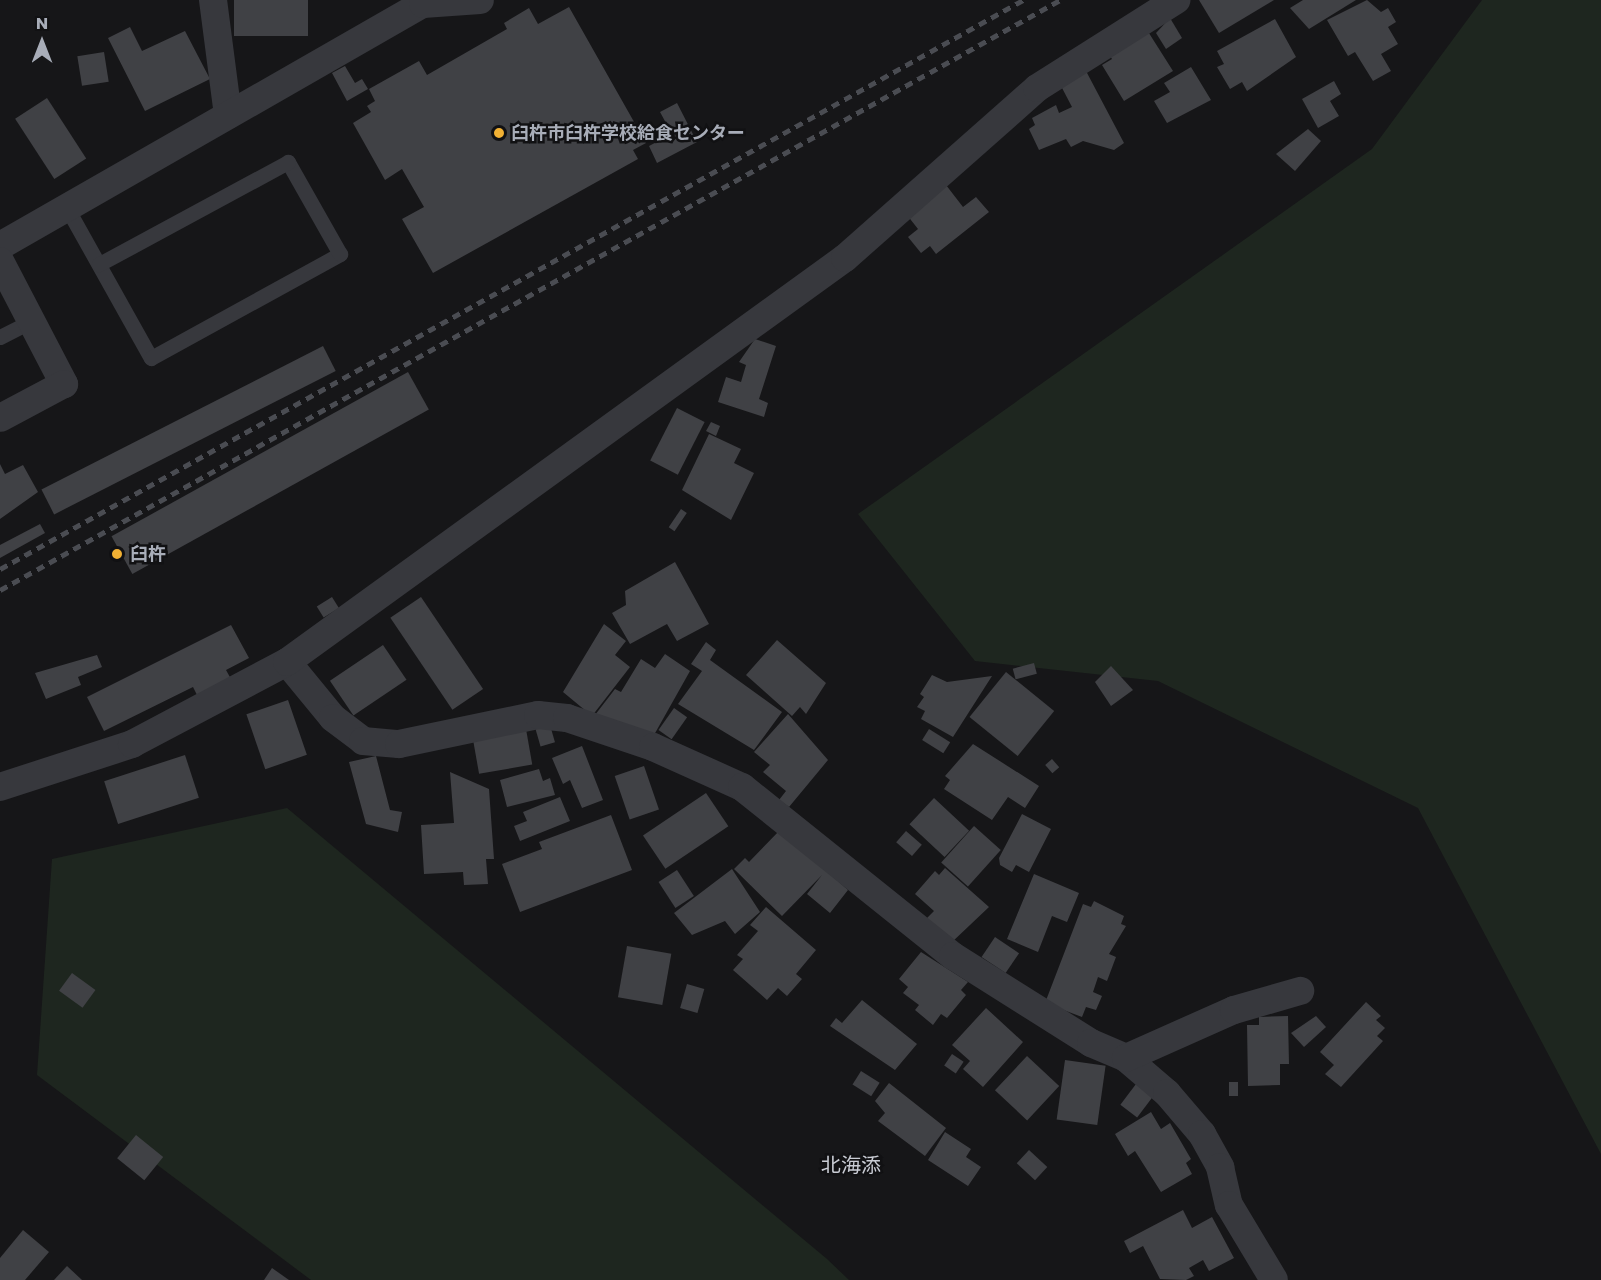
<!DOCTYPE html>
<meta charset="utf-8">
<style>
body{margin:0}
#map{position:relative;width:1601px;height:1280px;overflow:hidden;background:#161618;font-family:Poppins,"Noto Sans JP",sans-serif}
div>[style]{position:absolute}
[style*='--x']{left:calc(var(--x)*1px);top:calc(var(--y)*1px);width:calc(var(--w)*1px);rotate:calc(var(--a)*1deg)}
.green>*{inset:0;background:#1e261f}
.building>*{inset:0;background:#404145;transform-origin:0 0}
.lane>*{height:15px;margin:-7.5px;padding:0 7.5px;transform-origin:7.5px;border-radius:7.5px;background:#37383d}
.street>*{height:28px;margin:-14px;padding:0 14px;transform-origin:14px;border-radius:14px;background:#37383d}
.rail>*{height:4.5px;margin-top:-2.25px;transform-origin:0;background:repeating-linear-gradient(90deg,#4a4c52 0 8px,transparent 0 14px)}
.dots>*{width:16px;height:16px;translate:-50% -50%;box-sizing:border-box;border:3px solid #111113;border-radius:50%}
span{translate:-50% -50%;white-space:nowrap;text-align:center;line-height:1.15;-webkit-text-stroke:5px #111113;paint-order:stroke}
.poi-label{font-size:18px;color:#a8adb8;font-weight:700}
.left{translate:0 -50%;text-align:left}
.neighbourhood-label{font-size:20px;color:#c9ccd4}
.north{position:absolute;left:12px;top:12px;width:60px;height:60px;-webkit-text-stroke:4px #111113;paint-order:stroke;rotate:0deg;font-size:16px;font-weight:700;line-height:24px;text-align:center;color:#a8adb8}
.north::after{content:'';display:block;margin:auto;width:21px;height:27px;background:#a8adb8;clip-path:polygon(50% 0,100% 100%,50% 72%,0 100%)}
</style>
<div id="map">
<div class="green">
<i style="clip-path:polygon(1482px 0,1601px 0,1601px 1154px,1418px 808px,1158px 681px,975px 661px,858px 514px,1372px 149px)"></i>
<i style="clip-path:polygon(287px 808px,827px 1259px,849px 1280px,311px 1280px,37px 1075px,52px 859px)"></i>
</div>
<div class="building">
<i style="left:234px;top:0;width:74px;height:36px"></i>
<i style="clip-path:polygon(1199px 0,1274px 0,1219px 33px)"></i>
<i style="clip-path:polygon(1303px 0,1356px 0,1309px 29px,1290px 8px)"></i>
<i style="clip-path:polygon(1367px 0,1381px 12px,1388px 8px,1396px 22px,1388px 27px,1398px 44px,1381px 54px,1391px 71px,1373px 81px,1355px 52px,1348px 56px,1327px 20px)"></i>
<i style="clip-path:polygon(569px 7px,646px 143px,633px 150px,638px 159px,433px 273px,402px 219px,424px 207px,402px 169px,385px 180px,353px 123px,371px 112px,367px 106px,375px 101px,369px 89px,419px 61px,427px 75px,507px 29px,504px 23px,529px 8px,538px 24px)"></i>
<i style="clip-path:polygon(1170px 18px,1182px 38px,1166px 49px,1156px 33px)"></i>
<i style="clip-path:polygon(1275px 19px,1296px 57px,1247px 91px,1242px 82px,1230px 89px,1217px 67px,1224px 64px,1217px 51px)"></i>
<i style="clip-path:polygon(130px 27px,142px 51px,185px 31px,210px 79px,145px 111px,108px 38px)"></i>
<i style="clip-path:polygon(1147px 30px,1173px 71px,1124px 101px,1102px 65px,1112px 59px,1109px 54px)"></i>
<i style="left:104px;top:52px;width:30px;height:27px;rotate:81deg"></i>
<i style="clip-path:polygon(345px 66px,355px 83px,362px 79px,368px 89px,347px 101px,332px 73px)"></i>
<i style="clip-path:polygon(1191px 67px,1211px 100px,1167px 123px,1154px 101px,1170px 92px,1164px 83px)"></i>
<i style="clip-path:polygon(1086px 71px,1124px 143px,1114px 150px,1083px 141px,1071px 147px,1066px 139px,1039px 150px,1029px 129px,1035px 125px,1032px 118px,1056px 105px,1059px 113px,1072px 107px,1061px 86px)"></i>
<i style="clip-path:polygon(1334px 81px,1341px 94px,1330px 101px,1339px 116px,1318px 128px,1302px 99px)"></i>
<i style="left:47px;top:98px;width:72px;height:38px;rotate:57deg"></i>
<i style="clip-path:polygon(677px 103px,697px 142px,657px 163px,649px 146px,672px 134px,660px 112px)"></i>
<i style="clip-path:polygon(1308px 129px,1321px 141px,1295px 171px,1276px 154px)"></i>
<i style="clip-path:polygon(946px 185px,963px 207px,976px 197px,989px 212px,936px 254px,930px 246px,921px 253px,908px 237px,918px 229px,907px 215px)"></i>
<i style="clip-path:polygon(755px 339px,776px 346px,759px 399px,768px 403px,764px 417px,718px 402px,726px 377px,741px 382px,746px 365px,739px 362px)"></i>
<i style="left:323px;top:346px;width:28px;height:316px;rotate:63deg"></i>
<i style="left:408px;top:372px;width:43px;height:339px;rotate:61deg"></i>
<i style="left:677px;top:408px;width:31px;height:59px;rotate:27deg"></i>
<i style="clip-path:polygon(711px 422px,720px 426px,716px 436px,706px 431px)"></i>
<i style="clip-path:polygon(709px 434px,741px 449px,734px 463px,754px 473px,731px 520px,682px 490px)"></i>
<i style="clip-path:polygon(0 464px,5px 474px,23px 465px,38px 492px,0 519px)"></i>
<i style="left:681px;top:509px;width:7px;height:22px;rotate:34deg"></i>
<i style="clip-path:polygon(40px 524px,45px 533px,0 558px,0 545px)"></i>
<i style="clip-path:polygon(675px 562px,709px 624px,677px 641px,667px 624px,630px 644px,612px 613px,626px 605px,625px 591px)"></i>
<i style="left:332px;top:597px;width:13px;height:18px;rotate:58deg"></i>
<i style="left:421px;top:597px;width:111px;height:37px;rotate:56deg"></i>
<i style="clip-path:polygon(604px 624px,626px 641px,615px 655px,630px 667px,592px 716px,563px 692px)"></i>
<i style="clip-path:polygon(231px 625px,249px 658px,226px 670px,231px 679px,197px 695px,193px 687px,104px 731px,87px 697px)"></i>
<i style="clip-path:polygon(777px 640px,826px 683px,806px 714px,800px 707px,792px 716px,746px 675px)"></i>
<i style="clip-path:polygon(706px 642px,716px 650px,710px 660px,782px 712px,754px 750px,678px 704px,702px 671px,691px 664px)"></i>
<i style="left:383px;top:645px;width:42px;height:64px;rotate:56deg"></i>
<i style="clip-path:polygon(665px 654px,690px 671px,654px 735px,595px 715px,615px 689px,621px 692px,641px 659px,655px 668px)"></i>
<i style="clip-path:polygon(97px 655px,102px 667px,78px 677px,81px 685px,46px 699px,35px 673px)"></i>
<i style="left:1034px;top:663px;width:11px;height:22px;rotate:75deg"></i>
<i style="clip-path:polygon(1111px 666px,1133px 690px,1111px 706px,1095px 682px)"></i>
<i style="left:1006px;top:672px;width:62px;height:58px;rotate:39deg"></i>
<i style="clip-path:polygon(932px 675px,947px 682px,992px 676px,953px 737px,921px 719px,925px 711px,917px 707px,924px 697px,920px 694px)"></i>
<i style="left:288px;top:700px;width:58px;height:44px;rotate:71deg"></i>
<i style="left:674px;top:708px;width:16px;height:27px;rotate:35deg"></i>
<i style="clip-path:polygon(788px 714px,828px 760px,789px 807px,779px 800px,786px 791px,763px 772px,770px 765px,754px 752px)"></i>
<i style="left:550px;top:725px;width:18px;height:15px;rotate:74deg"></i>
<i style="left:526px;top:729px;width:36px;height:54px;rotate:80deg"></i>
<i style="left:929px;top:729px;width:25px;height:13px;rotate:32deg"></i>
<i style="clip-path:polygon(973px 744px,1039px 786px,1025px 808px,1008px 797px,992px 820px,944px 789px,950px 780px,945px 776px)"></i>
<i style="clip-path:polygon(582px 746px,603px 800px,582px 808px,570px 780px,563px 784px,552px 758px)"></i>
<i style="left:185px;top:755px;width:45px;height:85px;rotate:72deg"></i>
<i style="clip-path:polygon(376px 756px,390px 810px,402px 812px,398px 832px,366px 824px,349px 762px)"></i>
<i style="left:1052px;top:759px;width:11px;height:9px;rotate:49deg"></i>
<i style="left:644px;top:766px;width:46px;height:31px;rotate:71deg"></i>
<i style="clip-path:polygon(539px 769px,543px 781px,550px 778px,555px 795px,507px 807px,500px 780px)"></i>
<i style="clip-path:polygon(450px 772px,489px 789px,494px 859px,486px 859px,488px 884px,464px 885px,463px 872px,424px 874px,421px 825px,454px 823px)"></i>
<i style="left:706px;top:793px;width:40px;height:76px;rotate:56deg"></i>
<i style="clip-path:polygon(560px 797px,570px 821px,520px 841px,514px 826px,527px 821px,523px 812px)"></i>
<i style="left:934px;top:798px;width:48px;height:36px;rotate:43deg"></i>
<i style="clip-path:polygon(1022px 814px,1051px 829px,1029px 872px,1016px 865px,1012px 872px,1000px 865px,999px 858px)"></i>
<i style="clip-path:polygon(611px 815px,632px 870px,520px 912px,502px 864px,542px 849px,539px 842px)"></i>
<i style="left:974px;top:826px;width:36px;height:49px;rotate:42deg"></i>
<i style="clip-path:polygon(780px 830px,848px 890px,830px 913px,807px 894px,822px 875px,782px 916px,734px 869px,745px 858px,749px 862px)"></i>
<i style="left:906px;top:831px;width:21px;height:15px;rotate:41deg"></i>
<i style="clip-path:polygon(945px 868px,989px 907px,951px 943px,925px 920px,934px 911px,915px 894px,935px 871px,939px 875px)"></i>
<i style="clip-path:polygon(732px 869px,760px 912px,735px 934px,725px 921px,692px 935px,674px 913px)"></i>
<i style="left:677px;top:870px;width:31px;height:22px;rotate:57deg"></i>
<i style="clip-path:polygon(1034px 874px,1079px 893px,1067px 922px,1052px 916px,1038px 952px,1007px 939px)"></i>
<i style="clip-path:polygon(1094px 901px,1124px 916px,1121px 924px,1126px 926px,1109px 954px,1116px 957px,1107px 981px,1098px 977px,1093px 992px,1102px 996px,1096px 1010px,1086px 1007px,1082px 1017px,1045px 1003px,1083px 904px,1091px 907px)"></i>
<i style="clip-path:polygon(766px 907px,816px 950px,796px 974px,802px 979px,787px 996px,778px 988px,767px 1000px,733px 970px,743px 959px,737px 955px,758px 931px,750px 925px)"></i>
<i style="left:995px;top:937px;width:29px;height:24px;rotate:34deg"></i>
<i style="left:627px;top:946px;width:45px;height:52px;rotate:10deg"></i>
<i style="clip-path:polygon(921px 952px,968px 982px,961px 990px,966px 995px,947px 1018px,941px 1014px,933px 1025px,915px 1010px,919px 1005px,903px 993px,908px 987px,899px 979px)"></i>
<i style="left:72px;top:973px;width:29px;height:22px;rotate:36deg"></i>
<i style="left:687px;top:984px;width:18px;height:25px;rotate:16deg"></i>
<i style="clip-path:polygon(862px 1000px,917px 1044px,895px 1070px,830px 1026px,836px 1018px,842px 1023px)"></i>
<i style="clip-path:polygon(1366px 1002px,1381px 1016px,1376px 1020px,1385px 1028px,1377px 1036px,1383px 1041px,1341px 1087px,1325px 1074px,1334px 1065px,1320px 1052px)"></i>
<i style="clip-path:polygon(986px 1008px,1023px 1042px,983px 1087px,963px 1069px,970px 1061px,952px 1045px)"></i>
<i style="clip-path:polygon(1288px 1016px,1289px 1064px,1280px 1064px,1280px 1085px,1248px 1086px,1247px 1025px,1259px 1025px,1259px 1017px)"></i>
<i style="clip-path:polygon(1316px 1016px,1326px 1027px,1304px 1047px,1291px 1033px)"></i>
<i style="left:952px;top:1054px;width:14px;height:14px;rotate:34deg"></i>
<i style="left:1027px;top:1056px;width:44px;height:47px;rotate:43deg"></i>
<i style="left:1065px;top:1060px;width:41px;height:60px;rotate:8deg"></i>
<i style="left:861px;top:1071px;width:22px;height:16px;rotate:32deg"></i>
<i style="left:1229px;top:1082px;width:9px;height:14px"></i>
<i style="clip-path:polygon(889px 1083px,946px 1128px,925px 1156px,878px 1121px,885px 1113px,875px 1101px)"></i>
<i style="left:1136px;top:1084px;width:21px;height:26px;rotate:37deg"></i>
<i style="clip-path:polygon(1151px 1112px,1161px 1129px,1170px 1123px,1191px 1159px,1186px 1163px,1192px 1174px,1161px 1192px,1135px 1151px,1128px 1156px,1115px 1134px)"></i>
<i style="clip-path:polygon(945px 1132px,971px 1149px,966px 1157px,981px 1167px,968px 1186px,928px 1160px)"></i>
<i style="left:136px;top:1135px;width:35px;height:30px;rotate:39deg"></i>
<i style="left:1029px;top:1150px;width:25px;height:18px;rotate:43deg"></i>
<i style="clip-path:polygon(1183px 1210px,1192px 1228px,1212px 1217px,1234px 1258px,1209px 1271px,1203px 1260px,1189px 1268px,1194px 1276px,1186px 1280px,1160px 1279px,1143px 1246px,1130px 1253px,1124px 1241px)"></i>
<i style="clip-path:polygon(23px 1230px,49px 1252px,25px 1280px,0 1280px,0 1258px)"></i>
<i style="clip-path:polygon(67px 1266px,82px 1280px,54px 1280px)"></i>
<i style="clip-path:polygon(272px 1268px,289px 1280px,264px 1280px)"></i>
</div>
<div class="lane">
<i style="--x:67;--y:208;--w:172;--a:60.8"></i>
<i style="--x:151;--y:358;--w:216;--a:-28.8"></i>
<i style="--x:340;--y:254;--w:106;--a:-119.5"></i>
<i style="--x:288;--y:162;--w:215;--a:151.6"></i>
<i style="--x:0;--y:337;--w:35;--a:-27"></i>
</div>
<div class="street">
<i style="--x:213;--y:0;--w:116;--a:82.6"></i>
<i style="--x:0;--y:246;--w:487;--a:-29.8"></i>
<i style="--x:423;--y:4;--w:57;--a:-4"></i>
<i style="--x:0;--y:261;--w:139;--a:62.5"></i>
<i style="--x:64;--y:384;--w:72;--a:152"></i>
<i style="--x:287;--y:662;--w:72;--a:50.6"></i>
<i style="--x:333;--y:718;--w:38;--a:37"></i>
<i style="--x:363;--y:741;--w:36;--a:5"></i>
<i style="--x:399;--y:744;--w:142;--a:-11.8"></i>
<i style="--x:538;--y:715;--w:29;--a:6"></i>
<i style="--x:567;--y:718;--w:91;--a:18.6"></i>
<i style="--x:653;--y:747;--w:98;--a:24.2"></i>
<i style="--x:742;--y:787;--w:270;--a:38.7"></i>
<i style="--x:953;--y:956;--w:163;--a:32.2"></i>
<i style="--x:1091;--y:1043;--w:38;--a:23"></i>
<i style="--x:1126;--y:1058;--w:54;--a:40.5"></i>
<i style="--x:1167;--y:1093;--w:54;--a:49.5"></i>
<i style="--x:1202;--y:1134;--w:38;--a:61"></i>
<i style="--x:1220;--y:1167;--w:39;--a:77"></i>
<i style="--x:1229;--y:1205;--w:87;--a:59"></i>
<i style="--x:0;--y:787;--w:139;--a:-18"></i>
<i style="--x:132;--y:744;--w:175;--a:-27.9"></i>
<i style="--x:287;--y:662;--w:689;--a:-35.91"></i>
<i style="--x:845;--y:258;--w:256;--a:-41.5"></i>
<i style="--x:1037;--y:88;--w:165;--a:-32.3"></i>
<i style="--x:1126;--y:1058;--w:118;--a:-24"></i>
<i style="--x:1234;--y:1010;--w:69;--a:-16.1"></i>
</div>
<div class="rail">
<i style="--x:0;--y:569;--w:1171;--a:-29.08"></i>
<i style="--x:0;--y:590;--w:1213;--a:-29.1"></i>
</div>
<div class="dots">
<i style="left:499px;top:133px;background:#f2b134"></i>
<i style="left:117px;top:554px;background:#f2b134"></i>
</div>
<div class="poi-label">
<span class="left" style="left:511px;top:133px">臼杵市臼杵学校給食センター</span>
<span class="left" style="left:130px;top:554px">臼杵</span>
</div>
<div class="neighbourhood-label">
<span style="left:851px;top:1165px">北海添</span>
</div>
<div class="north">N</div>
</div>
